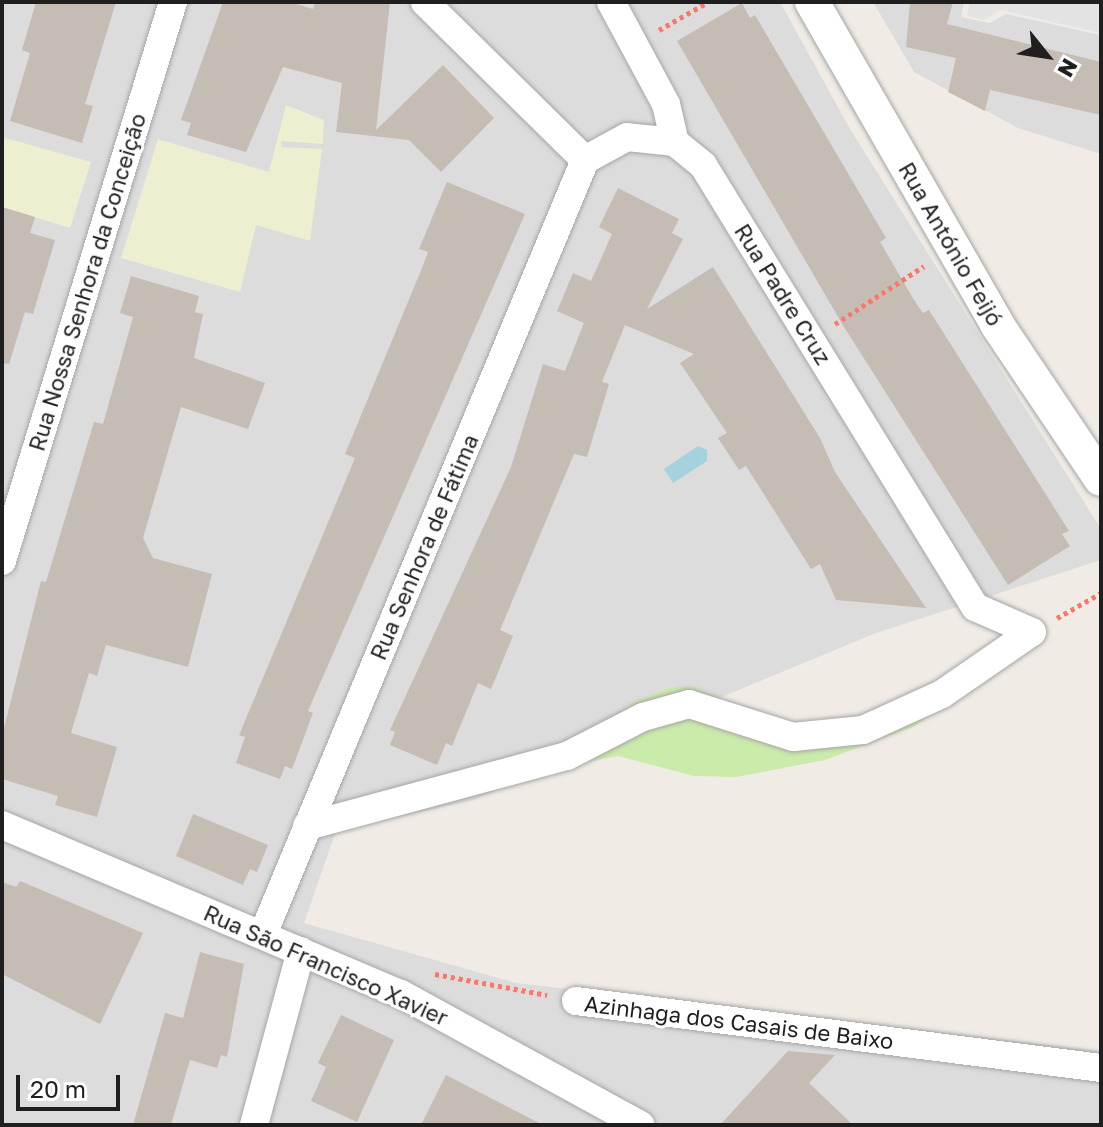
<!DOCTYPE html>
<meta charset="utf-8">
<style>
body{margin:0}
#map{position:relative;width:1103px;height:1127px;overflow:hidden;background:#f0ece5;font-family:"Golos Text",sans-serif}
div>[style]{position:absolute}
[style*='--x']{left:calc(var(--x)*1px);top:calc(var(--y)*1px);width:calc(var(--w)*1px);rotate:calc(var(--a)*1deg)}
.residential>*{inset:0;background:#dddcdc}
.farmland>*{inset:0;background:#edefd0}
.grass>*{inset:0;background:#cbebaa}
.parking>*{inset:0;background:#e3e3e3}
.water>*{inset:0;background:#a5d2df}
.building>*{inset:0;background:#c5bcb4}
.path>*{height:5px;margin-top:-2.5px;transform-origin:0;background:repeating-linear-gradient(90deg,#fc776a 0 4px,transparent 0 8px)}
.roads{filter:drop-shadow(0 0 2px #a6a6a6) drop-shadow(0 0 2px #a6a6a6)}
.minor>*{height:28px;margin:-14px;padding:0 14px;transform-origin:14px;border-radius:14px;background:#fff}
.tertiary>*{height:34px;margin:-17px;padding:0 17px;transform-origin:17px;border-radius:17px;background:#fff}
span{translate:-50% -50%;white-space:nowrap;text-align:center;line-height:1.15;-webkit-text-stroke:6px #fff;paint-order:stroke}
.street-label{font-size:22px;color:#1f1f1f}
.frame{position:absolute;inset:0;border:4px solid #1f1f1f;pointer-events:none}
.north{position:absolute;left:1007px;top:16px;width:80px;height:80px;-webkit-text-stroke:6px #fff;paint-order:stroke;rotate:120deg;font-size:22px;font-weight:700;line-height:32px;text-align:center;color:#1f1f1f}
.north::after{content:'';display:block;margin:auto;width:28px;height:36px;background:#1f1f1f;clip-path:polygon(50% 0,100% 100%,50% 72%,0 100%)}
.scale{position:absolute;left:16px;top:1075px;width:104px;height:36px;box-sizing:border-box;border:4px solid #1f1f1f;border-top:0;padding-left:10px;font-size:24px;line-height:28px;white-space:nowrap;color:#1f1f1f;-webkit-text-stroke:6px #fff;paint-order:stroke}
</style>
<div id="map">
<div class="residential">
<i style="clip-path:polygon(2px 2px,780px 2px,850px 129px,1101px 529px,1101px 560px,876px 633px,474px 800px,336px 831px,304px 923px,516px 983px,1101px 1051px,1101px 1125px,2px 1125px)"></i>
<i style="clip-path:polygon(873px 2px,964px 2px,961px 17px,990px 23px,1006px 14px,1101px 35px,1101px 154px,1018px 128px,914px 72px)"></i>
</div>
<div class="farmland">
<i style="clip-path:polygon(286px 105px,324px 120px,323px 144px,282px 141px,281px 147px,322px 149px,310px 241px,256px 225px,240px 292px,121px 258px,158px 139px,269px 172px)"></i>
<i style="clip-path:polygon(2px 137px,91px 162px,70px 228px,2px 207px)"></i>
</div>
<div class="grass">
<i style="clip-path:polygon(694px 686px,778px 726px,937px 711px,913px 727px,825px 760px,736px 777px,694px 776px,618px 756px,582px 763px,576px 741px,632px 703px,668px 688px)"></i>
</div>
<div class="parking">
<i style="clip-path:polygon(970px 2px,1101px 2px,1101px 33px,1000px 10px,984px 20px,967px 16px)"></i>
</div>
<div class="water">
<i style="clip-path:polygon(698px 446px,707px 450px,707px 461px,673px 483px,664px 469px)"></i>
</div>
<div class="building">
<i style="clip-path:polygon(36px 2px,116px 2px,85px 104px,93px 106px,82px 143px,10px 121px,30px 53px,22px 50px)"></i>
<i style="clip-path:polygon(223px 2px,290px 2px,313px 9px,315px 2px,390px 2px,376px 130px,443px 65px,494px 118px,441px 172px,409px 140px,336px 132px,342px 83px,283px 67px,246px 152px,187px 135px,191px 123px,181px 120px)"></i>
<i style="clip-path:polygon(910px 2px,953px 2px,947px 24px,1101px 62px,1101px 115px,990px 90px,985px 111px,948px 92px,956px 58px,906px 47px)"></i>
<i style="clip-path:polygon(742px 3px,750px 18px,755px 15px,886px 238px,880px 242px,914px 300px,923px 313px,929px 310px,1069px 531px,1062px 534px,1070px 546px,1008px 585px,844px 327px,677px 41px)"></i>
<i style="clip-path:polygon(447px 182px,525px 214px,308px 711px,313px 713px,292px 769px,285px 766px,280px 779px,236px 763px,245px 737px,239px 735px,355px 458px,345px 454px,422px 268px,428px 252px,419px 249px)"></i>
<i style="clip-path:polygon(618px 188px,679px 219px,672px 233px,683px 239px,647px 309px,713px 267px,820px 438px,835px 472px,926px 608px,836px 600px,820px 564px,811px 569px,746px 466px,739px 470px,718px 438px,727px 433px,680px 363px,694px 354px,625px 325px,602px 382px,609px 384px,587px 457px,574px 454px,500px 630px,513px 636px,491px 689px,478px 683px,452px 746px,446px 743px,437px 765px,390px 745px,395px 732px,390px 730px,511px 467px,543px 364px,565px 371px,584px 323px,557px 311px,573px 273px,591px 281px,612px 234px,599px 227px)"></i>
<i style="clip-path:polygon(2px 207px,35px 217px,30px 233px,55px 240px,33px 314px,25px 312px,9px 364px,2px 363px)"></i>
<i style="clip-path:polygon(131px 276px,199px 296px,195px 312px,203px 314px,194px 358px,265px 383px,248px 429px,181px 407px,143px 538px,153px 558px,212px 574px,188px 667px,106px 645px,97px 676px,89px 673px,71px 733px,117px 747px,97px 817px,55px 805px,58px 796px,2px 779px,2px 736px,41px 581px,46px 582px,94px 422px,103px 424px,133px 317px,120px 313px)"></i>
<i style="clip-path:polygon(193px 814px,268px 845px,257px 872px,250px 869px,243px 885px,176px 856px)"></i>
<i style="clip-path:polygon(20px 881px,143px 933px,100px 1024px,2px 974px,2px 882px,16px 887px)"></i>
<i style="clip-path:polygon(200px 952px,244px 964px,227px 1057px,221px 1055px,217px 1068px,190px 1060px,171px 1125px,133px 1125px,165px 1013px,183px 1018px)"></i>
<i style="clip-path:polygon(341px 1015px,394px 1040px,357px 1122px,311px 1101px,326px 1067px,318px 1063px)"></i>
<i style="clip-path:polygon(788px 1051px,835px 1055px,809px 1083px,853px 1125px,720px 1125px)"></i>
<i style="clip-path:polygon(446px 1075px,543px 1125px,421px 1125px)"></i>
</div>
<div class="path">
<i style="--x:659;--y:30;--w:56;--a:-29.7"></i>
<i style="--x:835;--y:324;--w:106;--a:-33.1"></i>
<i style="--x:1057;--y:618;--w:51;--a:-29.6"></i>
<i style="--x:435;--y:974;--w:114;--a:10.6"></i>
</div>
<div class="roads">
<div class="minor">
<i style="--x:611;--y:2;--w:116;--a:61.7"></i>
<i style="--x:666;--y:104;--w:39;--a:77"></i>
<i style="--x:2;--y:561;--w:585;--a:-72.99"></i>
<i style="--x:2;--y:825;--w:433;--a:23"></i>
<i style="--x:401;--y:994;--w:273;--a:28.7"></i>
<i style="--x:307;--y:826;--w:269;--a:-15.1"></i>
<i style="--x:567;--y:756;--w:85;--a:-27.2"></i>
<i style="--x:643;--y:717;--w:48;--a:-15.8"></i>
<i style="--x:689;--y:704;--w:109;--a:17.6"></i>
<i style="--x:793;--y:737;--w:70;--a:-5.7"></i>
<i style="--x:863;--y:730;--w:87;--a:-24.5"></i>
<i style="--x:942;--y:694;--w:109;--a:-34.6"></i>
<i style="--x:1032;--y:632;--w:62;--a:-156.3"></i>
<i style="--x:975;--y:607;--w:519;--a:-121.61"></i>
<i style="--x:703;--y:165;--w:36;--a:-141"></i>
<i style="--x:675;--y:142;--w:48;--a:-174.1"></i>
<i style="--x:627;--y:137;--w:48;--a:151.3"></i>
<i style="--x:585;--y:160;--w:225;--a:-135.4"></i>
<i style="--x:263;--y:934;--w:838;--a:-67.41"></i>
<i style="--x:576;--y:1001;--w:529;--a:7.27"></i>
<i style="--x:254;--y:1125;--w:180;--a:-74.9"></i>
</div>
<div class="tertiary">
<i style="--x:812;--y:2;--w:374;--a:60.1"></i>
<i style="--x:998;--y:326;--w:184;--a:56.1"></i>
</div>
</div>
<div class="street-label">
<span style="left:951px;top:244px;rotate:60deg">Rua António Feijó</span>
<span style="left:87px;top:282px;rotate:-73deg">Rua Nossa Senhora da Conceição</span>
<span style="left:783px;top:294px;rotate:58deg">Rua Padre Cruz</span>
<span style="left:424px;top:547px;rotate:-67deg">Rua Senhora de Fátima</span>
<span style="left:326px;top:965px;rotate:24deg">Rua São Francisco Xavier</span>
<span style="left:739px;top:1022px;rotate:7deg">Azinhaga dos Casais de Baixo</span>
</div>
<div class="frame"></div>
<div class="north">N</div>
<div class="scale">20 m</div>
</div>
